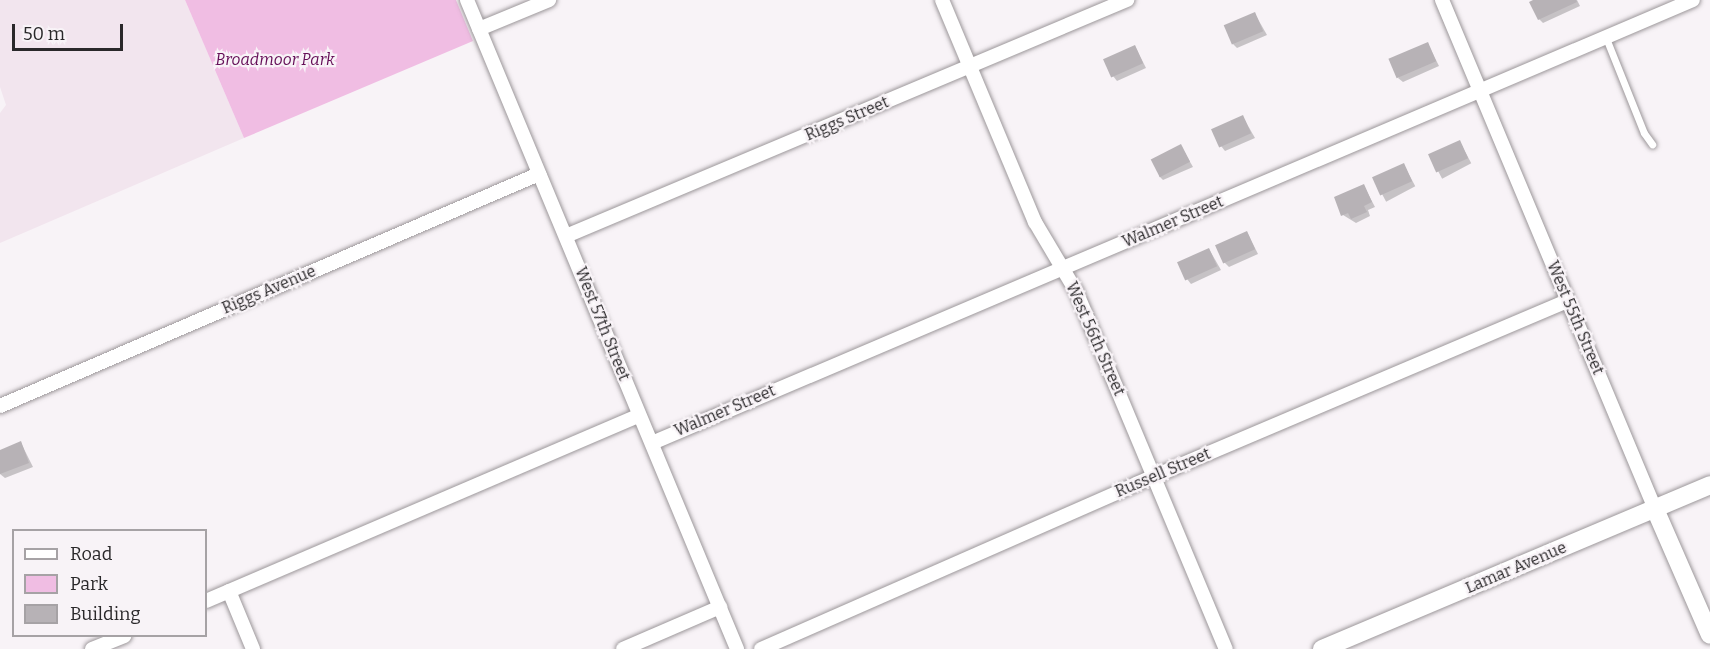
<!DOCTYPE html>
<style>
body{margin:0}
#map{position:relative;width:1710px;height:649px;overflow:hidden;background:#f8f3f7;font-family:Bitter,serif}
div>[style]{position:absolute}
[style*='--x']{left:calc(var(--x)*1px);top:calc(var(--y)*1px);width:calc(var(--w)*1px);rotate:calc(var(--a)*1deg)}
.built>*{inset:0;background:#f2e5ee}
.green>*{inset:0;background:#f0bde3}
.shadow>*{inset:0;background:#0003;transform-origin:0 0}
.building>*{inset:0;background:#b7b2b6;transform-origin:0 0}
.roads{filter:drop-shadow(0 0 2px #9c979a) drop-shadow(0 0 2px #9c979a)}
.service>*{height:7px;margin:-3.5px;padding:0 3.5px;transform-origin:3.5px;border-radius:3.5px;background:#fff}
.minor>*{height:14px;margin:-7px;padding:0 7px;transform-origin:7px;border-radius:7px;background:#fff}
.tertiary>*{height:18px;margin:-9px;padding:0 9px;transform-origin:9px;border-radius:9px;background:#fff}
span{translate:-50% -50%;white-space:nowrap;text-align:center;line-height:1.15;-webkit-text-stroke:4.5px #f8f3f7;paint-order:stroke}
.park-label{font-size:16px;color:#650f58;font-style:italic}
.street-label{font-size:16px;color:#2a282a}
.legend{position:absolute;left:12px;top:529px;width:195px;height:108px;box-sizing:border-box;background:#f8f3f7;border:2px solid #a6a2a5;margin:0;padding:8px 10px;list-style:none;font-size:18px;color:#2a282a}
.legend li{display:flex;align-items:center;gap:12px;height:30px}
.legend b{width:30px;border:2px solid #a6a2a5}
.scale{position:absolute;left:12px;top:24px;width:111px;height:27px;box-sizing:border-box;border:3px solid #2a282a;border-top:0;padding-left:8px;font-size:18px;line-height:21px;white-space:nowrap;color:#2a282a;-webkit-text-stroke:4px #f8f3f7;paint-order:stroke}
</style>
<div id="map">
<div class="built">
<i style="clip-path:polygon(0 0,185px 0,244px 138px,0 243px,0 113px,6px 105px,0 87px)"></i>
</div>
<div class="green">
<i style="clip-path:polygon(185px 0,456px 0,473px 41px,244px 138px)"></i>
</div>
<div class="shadow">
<i style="clip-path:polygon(1537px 0,1577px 0,1580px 6px,1543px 23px,1539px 19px)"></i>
<i style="clip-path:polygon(1255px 14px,1267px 35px,1237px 48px,1233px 44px)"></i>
<i style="clip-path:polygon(1428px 44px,1439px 66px,1403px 82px,1398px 78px)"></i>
<i style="clip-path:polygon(1135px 46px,1146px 68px,1117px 81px,1113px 76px)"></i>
<i style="clip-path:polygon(1243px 117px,1255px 138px,1225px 151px,1221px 146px)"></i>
<i style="left:1460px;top:142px;width:24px;height:33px;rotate:62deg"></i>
<i style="clip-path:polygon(1181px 146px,1193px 167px,1163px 180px,1159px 176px)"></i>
<i style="left:1404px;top:165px;width:24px;height:33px;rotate:62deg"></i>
<i style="clip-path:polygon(1364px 186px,1375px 207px,1368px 210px,1370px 216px,1356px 223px,1343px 215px)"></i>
<i style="clip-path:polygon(1247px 232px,1258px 254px,1229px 267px,1224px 262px)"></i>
<i style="clip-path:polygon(1209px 249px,1221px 270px,1191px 284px,1187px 279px)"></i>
<i style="clip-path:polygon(21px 443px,33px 467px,5px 478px,0 474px,0 451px)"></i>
</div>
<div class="building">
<i style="clip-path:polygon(1533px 0,1576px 0,1577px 2px,1538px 20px,1529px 2px)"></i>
<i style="left:1255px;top:12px;width:21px;height:34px;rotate:67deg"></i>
<i style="left:1428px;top:42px;width:21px;height:43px;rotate:67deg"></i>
<i style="left:1135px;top:45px;width:20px;height:35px;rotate:66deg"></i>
<i style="left:1243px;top:115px;width:20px;height:35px;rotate:66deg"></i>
<i style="left:1460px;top:140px;width:20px;height:35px;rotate:66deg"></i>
<i style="left:1181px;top:144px;width:20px;height:34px;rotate:63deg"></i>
<i style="left:1404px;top:163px;width:20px;height:35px;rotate:66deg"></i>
<i style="clip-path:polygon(1364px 184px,1372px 202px,1364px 206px,1367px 212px,1351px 219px,1348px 213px,1341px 216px,1334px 197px)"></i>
<i style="left:1247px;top:231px;width:20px;height:35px;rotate:66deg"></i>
<i style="left:1209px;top:248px;width:20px;height:35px;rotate:66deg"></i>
<i style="clip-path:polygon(21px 441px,29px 463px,0 474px,0 450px)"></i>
</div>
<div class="roads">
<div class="service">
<i style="--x:1606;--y:38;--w:102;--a:68.2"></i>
<i style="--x:1644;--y:133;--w:14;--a:54"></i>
</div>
<div class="minor">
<i style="--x:467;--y:0;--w:703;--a:67.41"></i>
<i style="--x:942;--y:0;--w:241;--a:67.3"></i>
<i style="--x:1035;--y:222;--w:80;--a:59.3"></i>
<i style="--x:1076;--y:291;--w:388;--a:67.3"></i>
<i style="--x:1442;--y:0;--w:552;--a:67.29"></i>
<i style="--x:479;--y:29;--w:76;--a:-22.5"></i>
<i style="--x:566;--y:236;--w:609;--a:-22.82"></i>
<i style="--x:0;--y:406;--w:587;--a:-23.29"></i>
<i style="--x:652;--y:443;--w:1131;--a:-23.05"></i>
<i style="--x:229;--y:591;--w:63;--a:67.5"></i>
<i style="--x:206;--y:601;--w:471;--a:-23.2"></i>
<i style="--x:92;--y:649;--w:35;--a:-22"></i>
<i style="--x:623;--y:649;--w:106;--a:-23.4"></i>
<i style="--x:761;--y:649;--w:410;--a:-23.7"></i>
<i style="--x:1136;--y:484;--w:469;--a:-23"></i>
</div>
<div class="tertiary">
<i style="--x:1655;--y:509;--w:137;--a:66.4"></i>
<i style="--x:1322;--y:649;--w:421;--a:-22.9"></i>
</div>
</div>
<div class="park-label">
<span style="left:275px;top:60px">Broadmoor Park</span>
</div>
<div class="street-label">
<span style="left:847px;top:119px;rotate:-23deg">Riggs Street</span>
<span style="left:1173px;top:222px;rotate:-23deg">Walmer Street</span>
<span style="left:269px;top:290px;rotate:-23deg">Riggs Avenue</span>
<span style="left:1575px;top:318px;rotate:67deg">West 55th Street</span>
<span style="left:602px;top:324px;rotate:68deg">West 57th Street</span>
<span style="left:1095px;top:339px;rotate:66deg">West 56th Street</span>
<span style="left:725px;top:411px;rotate:-23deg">Walmer Street</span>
<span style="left:1163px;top:473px;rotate:-23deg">Russell Street</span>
<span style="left:1516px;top:568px;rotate:-23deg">Lamar Avenue</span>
</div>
<ul class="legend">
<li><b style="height:8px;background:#fff"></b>Road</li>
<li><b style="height:16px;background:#f0bde3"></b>Park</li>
<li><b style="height:16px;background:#b7b2b6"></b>Building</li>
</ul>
<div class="scale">50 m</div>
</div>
